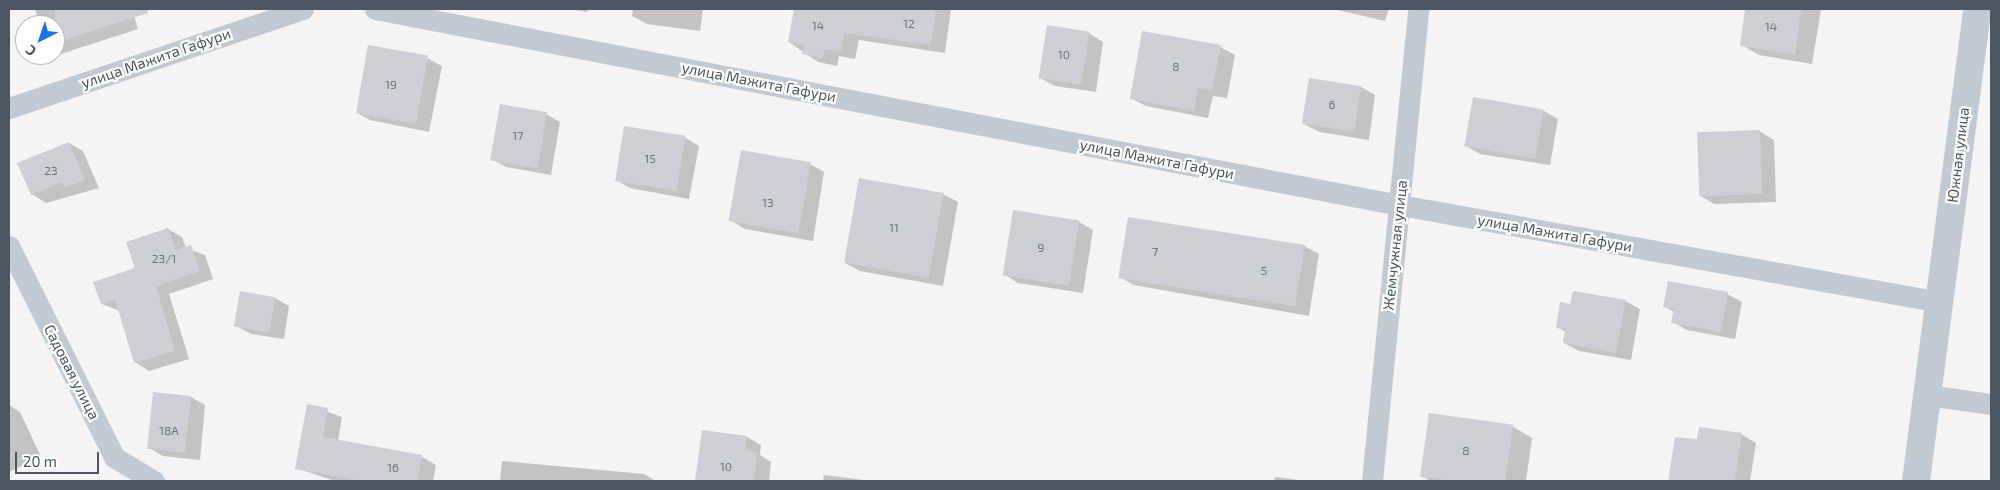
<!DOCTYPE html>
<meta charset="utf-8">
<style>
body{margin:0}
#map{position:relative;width:2000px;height:490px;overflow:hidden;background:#f5f3f3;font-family:"Exo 2",sans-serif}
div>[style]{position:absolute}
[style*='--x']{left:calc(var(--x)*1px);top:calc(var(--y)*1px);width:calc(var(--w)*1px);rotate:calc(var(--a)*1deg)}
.shadow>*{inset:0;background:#0003}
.building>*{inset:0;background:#cdcfd5;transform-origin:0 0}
.minor>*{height:21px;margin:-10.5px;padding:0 10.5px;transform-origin:10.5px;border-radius:10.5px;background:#c1cad2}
.tertiary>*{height:28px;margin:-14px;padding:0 14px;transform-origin:14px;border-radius:14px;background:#c1cad2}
span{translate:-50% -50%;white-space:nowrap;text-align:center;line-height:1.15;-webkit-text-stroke:4.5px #fff;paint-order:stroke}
.number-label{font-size:12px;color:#6b747e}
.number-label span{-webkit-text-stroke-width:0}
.street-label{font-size:15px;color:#4a5661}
.frame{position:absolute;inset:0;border:10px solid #4a5661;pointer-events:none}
.north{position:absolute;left:15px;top:15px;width:50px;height:50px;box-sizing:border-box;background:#fff;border:1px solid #b7bbc0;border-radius:50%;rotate:221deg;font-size:14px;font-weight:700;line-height:20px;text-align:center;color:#4a5661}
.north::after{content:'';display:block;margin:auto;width:18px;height:22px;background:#1a73e8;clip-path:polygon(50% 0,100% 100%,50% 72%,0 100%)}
.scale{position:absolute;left:15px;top:452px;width:84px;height:22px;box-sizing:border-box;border:2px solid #4a5661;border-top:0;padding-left:6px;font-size:15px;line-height:18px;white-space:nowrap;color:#4a5661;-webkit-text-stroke:4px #fff;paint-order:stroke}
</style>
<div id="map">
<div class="shadow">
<i style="clip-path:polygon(35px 9px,132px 9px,138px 29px,61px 54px,55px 50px,55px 25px,40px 25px)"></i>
<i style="clip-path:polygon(570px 9px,588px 9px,587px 12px)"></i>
<i style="clip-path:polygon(633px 9px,703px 9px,700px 31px,647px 24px,632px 16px)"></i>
<i style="clip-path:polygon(795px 9px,951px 9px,945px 53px,859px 40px,855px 59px,839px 56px,837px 66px,818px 62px,789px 42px)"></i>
<i style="clip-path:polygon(1333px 9px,1389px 9px,1385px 21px)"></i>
<i style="clip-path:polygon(1746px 9px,1821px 9px,1812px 64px,1759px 55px,1742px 45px)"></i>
<i style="clip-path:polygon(1048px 27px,1089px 33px,1103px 42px,1096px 92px,1055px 86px,1040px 78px)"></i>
<i style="clip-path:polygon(1220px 47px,1235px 55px,1227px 98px,1213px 96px,1208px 118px,1146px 106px,1131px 98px)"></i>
<i style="clip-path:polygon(427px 58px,442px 66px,429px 132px,370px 120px,356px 112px)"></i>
<i style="clip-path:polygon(1310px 80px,1361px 87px,1375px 95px,1369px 140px,1319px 132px,1304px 124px)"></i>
<i style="clip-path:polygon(1544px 111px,1558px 119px,1550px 165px,1480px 154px,1466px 146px)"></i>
<i style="clip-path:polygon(546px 114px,560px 122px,551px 175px,506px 167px,492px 159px)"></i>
<i style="clip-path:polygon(1759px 131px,1774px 140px,1776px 202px,1714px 204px,1699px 195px)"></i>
<i style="clip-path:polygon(684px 137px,699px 146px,689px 199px,630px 188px,616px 180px)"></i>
<i style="clip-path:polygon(69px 143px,83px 151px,99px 188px,46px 203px,32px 194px)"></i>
<i style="clip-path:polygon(810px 164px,824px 172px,813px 241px,745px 229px,730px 220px)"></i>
<i style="clip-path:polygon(943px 194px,958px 202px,943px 286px,860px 271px,845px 263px)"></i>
<i style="clip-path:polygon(1079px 222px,1093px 230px,1083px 293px,1018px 283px,1004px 274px)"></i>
<i style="clip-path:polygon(168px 229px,182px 237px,186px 248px,205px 255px,213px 279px,169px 294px,189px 359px,149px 371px,135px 362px,120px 311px,102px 304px)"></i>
<i style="clip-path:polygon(1304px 246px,1319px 254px,1309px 316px,1134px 285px,1120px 277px)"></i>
<i style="clip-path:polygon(241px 293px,275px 298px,289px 306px,284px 339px,251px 334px,236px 326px)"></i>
<i style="clip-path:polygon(1727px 294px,1742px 302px,1735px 339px,1687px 330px,1673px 322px,1674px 312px,1664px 306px)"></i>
<i style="clip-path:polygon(1625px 301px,1640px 309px,1631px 360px,1579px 351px,1564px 343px,1566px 332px,1557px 327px,1571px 305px)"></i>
<i style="clip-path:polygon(191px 397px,205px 405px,200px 460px,163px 456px,149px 448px)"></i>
<i style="clip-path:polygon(9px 405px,20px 412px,41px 457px,9px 472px)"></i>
<i style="clip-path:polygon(308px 405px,342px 417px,338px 441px,422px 457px,436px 465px,433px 481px,335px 481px,296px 468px)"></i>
<i style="clip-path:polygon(1512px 426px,1532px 438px,1526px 481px,1431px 481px,1421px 476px)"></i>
<i style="clip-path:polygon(703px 431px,747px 437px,761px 445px,760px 455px,771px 462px,769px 481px,696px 481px)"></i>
<i style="clip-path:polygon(1741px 434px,1756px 443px,1750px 481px,1670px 481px,1676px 438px,1698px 441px)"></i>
<i style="clip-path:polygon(502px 461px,644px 474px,656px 481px,500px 481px)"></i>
<i style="clip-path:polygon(824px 475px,872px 481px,823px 481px)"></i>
<i style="clip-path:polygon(1275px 477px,1307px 481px,1308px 481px,1274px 481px)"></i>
</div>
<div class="building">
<i style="clip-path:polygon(55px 9px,147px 9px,148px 13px,55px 43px)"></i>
<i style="clip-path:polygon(794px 9px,936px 9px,931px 45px,844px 33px,841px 52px,825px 49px,823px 58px,802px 54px,804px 45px,788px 42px)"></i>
<i style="clip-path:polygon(1745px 9px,1801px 9px,1795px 55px,1740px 46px)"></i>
<i style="left:1047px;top:25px;width:43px;height:54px;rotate:9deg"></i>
<i style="clip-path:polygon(1142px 31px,1221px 45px,1212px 90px,1198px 88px,1194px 111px,1130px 99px)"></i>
<i style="left:368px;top:45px;width:61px;height:69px;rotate:10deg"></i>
<i style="left:1309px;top:78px;width:53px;height:46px;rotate:9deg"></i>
<i style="left:1473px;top:97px;width:72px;height:50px;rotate:10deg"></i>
<i style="left:500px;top:104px;width:48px;height:57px;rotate:10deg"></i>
<i style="left:624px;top:126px;width:62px;height:56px;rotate:9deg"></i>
<i style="left:1760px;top:130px;width:64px;height:63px;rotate:88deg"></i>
<i style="clip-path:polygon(69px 142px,85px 180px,65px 188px,62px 182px,31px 195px,17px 163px)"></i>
<i style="left:741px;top:150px;width:71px;height:72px;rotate:10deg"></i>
<i style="left:859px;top:178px;width:86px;height:86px;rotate:10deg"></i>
<i style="left:1013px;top:210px;width:67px;height:66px;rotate:9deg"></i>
<i style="left:1128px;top:217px;width:179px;height:62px;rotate:9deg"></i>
<i style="clip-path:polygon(168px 228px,176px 250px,191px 245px,200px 271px,156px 286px,175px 351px,134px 363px,115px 299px,101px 304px,93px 282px,135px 268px,126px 242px)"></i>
<i style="clip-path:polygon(1668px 281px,1728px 292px,1721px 332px,1671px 323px,1674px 309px,1663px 307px)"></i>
<i style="left:240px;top:291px;width:36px;height:36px;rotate:10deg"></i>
<i style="clip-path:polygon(1573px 291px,1626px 300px,1616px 353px,1563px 343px,1565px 329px,1556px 328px,1560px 302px,1570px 304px)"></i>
<i style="left:153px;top:392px;width:38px;height:57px;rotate:6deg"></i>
<i style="clip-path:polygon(307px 404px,328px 408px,323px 437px,422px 455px,418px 481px,360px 481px,295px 469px)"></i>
<i style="left:1429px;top:413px;width:85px;height:64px;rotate:8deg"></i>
<i style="clip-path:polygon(1699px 427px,1742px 433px,1735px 481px,1668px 481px,1675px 437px,1697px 439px)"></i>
<i style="clip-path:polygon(702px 430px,747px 436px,745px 450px,757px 452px,754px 481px,695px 481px)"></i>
</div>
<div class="minor">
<i style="--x:375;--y:9;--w:1044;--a:10.83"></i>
<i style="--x:1400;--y:205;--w:549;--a:10.18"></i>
<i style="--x:9;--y:108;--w:310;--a:-18.6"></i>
<i style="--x:9;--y:246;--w:236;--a:63.5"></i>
<i style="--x:114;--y:457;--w:47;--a:31"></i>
<i style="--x:1927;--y:395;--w:65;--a:8"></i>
<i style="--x:1372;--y:481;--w:474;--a:-84.4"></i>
</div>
<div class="tertiary">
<i style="--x:1916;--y:481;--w:476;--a:-82.6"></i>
</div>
<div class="number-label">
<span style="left:909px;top:24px">12</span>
<span style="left:818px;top:26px">14</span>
<span style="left:1771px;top:27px">14</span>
<span style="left:1064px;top:55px">10</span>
<span style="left:1176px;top:67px">8</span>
<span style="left:391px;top:85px">19</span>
<span style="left:1332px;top:105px">6</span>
<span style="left:518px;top:136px">17</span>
<span style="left:650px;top:159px">15</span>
<span style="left:51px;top:171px">23</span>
<span style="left:768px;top:203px">13</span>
<span style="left:894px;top:228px">11</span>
<span style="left:1041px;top:248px">9</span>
<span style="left:1155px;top:252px">7</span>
<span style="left:164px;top:259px">23/1</span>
<span style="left:1264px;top:271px">5</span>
<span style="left:169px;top:431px">18А</span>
<span style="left:1466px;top:451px">8</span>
<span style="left:726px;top:467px">10</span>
<span style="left:393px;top:468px">16</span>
</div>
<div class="street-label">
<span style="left:156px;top:58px;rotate:-19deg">улица Мажита Гафури</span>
<span style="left:759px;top:82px;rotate:11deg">улица Мажита Гафури</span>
<span style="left:1958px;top:155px;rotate:-83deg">Южная улица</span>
<span style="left:1157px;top:159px;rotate:11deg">улица Мажита Гафури</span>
<span style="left:1555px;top:233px;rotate:10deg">улица Мажита Гафури</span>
<span style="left:1395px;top:245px;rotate:-84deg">Жемчужная улица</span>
<span style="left:72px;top:372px;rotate:63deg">Садовая улица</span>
</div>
<div class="frame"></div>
<div class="north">С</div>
<div class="scale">20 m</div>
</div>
